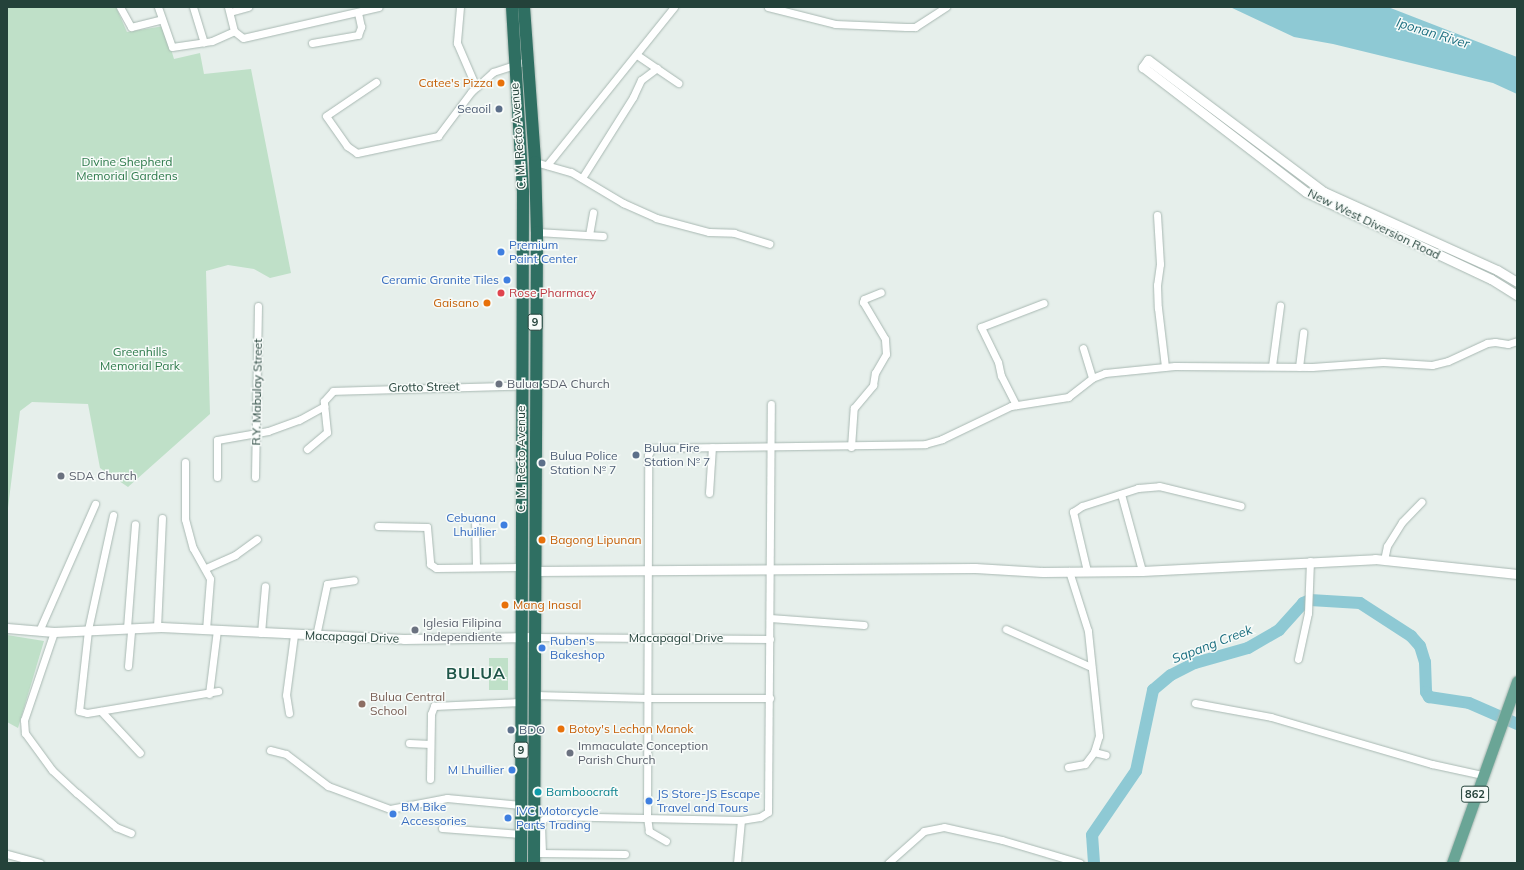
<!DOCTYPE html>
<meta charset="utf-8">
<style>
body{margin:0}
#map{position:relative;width:1524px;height:870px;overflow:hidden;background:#e6efeb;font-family:Mulish,sans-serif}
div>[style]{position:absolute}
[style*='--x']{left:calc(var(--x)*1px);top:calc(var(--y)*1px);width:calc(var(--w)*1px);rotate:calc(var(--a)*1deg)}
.green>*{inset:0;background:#bfe0c8;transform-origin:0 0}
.water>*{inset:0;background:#8ec9d4}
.river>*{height:12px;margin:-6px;padding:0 6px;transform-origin:6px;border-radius:6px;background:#8ec9d4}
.roads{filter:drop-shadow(0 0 1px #a8b8b2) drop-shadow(0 0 1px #a8b8b2)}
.street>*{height:7px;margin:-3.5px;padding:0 3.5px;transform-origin:3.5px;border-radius:3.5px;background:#fff}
.secondary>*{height:9px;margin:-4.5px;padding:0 4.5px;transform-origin:4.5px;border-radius:4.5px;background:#fff}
.primary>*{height:11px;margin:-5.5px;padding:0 5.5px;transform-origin:5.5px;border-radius:5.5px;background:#6aa596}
.highway>*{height:12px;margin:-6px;padding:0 6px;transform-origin:6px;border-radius:6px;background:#2f6f62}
.dots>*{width:11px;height:11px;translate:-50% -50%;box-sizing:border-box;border:2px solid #f7fbf9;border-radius:50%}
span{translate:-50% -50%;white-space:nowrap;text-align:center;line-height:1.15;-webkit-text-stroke:3px #f7fbf9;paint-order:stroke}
.shield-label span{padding:1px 3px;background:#f7fbf9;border:1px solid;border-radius:3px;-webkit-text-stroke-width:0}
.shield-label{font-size:11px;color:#24423a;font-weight:700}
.food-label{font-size:12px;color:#c56008}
.right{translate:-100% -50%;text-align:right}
.left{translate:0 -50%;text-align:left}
.service-label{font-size:12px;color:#4e5e75}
.street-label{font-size:12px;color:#24423a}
.park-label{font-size:12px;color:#2d7a4b}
.shop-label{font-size:12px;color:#366cbe}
.health-label{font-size:12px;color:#be3a42}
.worship-label{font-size:12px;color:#5b616d}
.education-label{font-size:12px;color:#785e54}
.culture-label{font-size:12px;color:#0d838f}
.water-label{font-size:13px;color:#1c6f80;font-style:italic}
.district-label{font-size:16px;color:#1f5548;font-weight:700;letter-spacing:1px}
.frame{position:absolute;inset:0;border:8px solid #24423a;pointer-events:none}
</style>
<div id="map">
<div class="green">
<i style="clip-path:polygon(7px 7px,116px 7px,127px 32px,164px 26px,174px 59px,200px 53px,204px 74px,251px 69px,291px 273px,270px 278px,254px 269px,228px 265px,206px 271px,210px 414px,128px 487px,100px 468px,88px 404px,32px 402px,20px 411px,7px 516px)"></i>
<i style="clip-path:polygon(7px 635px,44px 641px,18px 728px,7px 722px)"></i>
<i style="left:508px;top:658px;width:32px;height:19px;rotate:90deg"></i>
</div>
<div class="water">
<i style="clip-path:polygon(1230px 7px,1388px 7px,1517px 57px,1517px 94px,1493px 83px,1333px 44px,1294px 37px)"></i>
</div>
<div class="river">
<i style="--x:1094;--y:863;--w:28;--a:-94"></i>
<i style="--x:1092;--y:835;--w:78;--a:-55.5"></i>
<i style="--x:1136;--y:771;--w:83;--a:-78.1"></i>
<i style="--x:1153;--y:690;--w:23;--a:-40"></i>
<i style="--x:1171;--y:675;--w:27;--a:-27"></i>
<i style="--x:1195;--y:663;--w:55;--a:-15.8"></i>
<i style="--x:1248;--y:648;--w:36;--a:-30"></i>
<i style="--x:1279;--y:630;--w:36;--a:-48"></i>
<i style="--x:1303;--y:603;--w:8;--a:-23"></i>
<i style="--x:1310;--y:600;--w:50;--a:3.4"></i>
<i style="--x:1360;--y:603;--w:61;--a:32.9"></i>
<i style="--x:1411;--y:636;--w:13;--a:48"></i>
<i style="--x:1420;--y:646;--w:17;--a:73"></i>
<i style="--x:1425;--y:662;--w:30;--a:88"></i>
<i style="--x:1426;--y:692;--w:6;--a:59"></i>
<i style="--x:1429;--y:697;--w:40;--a:8.5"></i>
<i style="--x:1469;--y:703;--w:52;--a:23.6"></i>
</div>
<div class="roads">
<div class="street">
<i style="--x:120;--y:7;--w:23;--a:61"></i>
<i style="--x:131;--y:27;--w:32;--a:-14"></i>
<i style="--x:158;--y:7;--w:42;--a:70.7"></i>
<i style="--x:172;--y:47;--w:40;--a:-8.5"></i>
<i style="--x:212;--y:41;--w:24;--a:-24"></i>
<i style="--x:193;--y:7;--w:37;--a:73"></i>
<i style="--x:228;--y:7;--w:25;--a:76"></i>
<i style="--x:234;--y:31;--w:11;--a:38"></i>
<i style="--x:243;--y:38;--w:139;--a:-12.9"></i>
<i style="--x:460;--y:7;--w:36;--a:95"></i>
<i style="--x:457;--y:43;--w:48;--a:66.6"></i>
<i style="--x:768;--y:7;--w:69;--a:14.2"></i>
<i style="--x:835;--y:24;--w:71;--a:2.4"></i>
<i style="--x:906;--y:27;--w:9;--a:0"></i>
<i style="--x:915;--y:27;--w:37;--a:-33"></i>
<i style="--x:230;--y:12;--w:19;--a:-16"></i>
<i style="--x:312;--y:43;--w:47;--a:-9.9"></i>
<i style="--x:358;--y:35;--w:9;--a:-69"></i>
<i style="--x:361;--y:27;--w:14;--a:-102"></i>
<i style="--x:637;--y:55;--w:50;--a:34.3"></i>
<i style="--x:376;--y:82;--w:60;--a:145.8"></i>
<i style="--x:326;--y:116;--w:37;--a:55"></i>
<i style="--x:347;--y:146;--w:12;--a:35"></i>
<i style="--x:357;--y:153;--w:83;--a:-11.9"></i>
<i style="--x:438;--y:136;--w:55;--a:-53.1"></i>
<i style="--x:471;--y:92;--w:30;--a:-42"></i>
<i style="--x:493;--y:72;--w:35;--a:-18"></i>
<i style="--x:535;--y:162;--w:37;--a:16"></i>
<i style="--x:571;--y:172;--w:61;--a:30.8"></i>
<i style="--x:623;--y:203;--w:36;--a:24"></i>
<i style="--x:656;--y:218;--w:55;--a:14.8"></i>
<i style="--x:709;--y:232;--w:25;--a:2"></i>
<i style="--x:734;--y:233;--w:37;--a:17"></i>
<i style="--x:547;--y:165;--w:203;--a:-51.2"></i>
<i style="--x:582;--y:178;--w:96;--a:-57.8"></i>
<i style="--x:633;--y:97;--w:19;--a:-65"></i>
<i style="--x:641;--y:80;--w:20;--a:-37"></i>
<i style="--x:1157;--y:215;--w:49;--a:86.5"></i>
<i style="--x:1160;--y:264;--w:21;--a:98"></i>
<i style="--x:1157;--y:285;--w:23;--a:88"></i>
<i style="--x:1158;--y:308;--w:59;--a:83.2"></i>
<i style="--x:537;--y:232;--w:66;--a:3.5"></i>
<i style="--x:589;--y:235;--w:23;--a:-80"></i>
<i style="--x:1083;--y:348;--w:31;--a:73"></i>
<i style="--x:1272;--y:366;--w:61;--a:-82.4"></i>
<i style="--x:1299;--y:367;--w:35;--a:-83"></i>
<i style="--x:1016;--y:405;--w:33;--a:-117"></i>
<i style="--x:1001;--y:376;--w:14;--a:-102"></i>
<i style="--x:998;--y:362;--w:39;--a:-116"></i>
<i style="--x:981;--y:327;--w:67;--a:-20.9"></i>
<i style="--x:851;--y:447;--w:39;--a:-86"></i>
<i style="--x:854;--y:408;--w:30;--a:-50"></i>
<i style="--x:873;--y:385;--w:12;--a:-81"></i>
<i style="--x:875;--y:373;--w:22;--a:-60"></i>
<i style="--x:886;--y:354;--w:15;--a:-94"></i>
<i style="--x:885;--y:339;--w:43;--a:-120.7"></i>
<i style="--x:863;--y:302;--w:3;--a:-72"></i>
<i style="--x:864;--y:299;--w:18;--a:-22"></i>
<i style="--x:307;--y:449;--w:26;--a:-40"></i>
<i style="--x:327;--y:432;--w:31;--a:-96"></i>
<i style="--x:324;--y:401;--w:13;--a:-48"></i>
<i style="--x:333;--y:391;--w:202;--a:-1.7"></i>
<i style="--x:185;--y:462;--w:57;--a:90"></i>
<i style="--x:185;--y:519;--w:30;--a:75"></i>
<i style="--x:193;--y:548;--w:35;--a:61"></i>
<i style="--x:210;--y:579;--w:51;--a:94.5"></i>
<i style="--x:217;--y:477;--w:37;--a:-90"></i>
<i style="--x:217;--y:440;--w:52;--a:-10"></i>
<i style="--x:268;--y:431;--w:33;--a:-20"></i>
<i style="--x:299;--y:420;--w:29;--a:-29"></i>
<i style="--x:255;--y:477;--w:171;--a:-89"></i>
<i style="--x:709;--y:493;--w:46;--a:-86.3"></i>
<i style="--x:1121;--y:494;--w:80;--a:74.7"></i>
<i style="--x:113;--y:515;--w:118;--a:102.3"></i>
<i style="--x:88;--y:630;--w:81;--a:96.3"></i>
<i style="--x:79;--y:711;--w:8;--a:14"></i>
<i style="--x:87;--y:713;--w:133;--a:-9.5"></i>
<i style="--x:475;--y:519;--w:48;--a:88.8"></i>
<i style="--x:378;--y:526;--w:49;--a:1.2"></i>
<i style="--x:427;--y:527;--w:37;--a:85"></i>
<i style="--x:430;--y:564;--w:7;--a:34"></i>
<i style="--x:436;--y:568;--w:86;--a:-0.7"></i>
<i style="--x:1384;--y:560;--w:14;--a:-78"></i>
<i style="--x:1387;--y:546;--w:28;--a:-58"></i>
<i style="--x:1402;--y:522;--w:28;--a:-46"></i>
<i style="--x:206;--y:568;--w:32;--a:-24"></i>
<i style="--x:235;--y:555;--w:27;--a:-36"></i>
<i style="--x:1087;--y:571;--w:61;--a:-103.3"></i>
<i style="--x:1073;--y:512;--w:11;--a:-34"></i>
<i style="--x:1082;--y:506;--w:59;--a:-17.8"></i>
<i style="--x:1138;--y:488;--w:21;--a:-5"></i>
<i style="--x:1159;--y:486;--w:84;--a:13.7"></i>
<i style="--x:770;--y:618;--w:94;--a:4.3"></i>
<i style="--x:127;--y:628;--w:104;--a:-85.6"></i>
<i style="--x:157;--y:628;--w:110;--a:-87.4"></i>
<i style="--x:1006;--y:629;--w:93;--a:24.1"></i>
<i style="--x:39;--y:631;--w:139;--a:-66.2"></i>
<i style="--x:54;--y:632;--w:93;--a:108.8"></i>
<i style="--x:24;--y:720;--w:13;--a:86"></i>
<i style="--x:25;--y:733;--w:46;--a:53.9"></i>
<i style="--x:52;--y:770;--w:34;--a:43"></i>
<i style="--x:77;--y:793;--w:52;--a:41.1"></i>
<i style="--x:116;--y:827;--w:16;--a:22"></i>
<i style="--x:261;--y:633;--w:47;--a:-85.1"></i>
<i style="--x:316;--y:636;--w:53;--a:-78.1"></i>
<i style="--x:327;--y:584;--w:27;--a:-8"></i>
<i style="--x:534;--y:637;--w:236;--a:0.5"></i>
<i style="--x:1298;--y:659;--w:47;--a:-77.7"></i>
<i style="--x:1308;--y:613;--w:52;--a:-87.8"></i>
<i style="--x:128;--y:666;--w:38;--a:-85"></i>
<i style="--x:209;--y:694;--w:64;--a:-82.9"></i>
<i style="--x:535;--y:695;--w:112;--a:1.5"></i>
<i style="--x:647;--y:698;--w:123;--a:0"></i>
<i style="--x:1195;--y:703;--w:77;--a:10.4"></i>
<i style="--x:1271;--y:717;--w:168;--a:16.3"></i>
<i style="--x:1432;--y:764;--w:51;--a:12.4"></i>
<i style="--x:101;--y:711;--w:57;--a:47.1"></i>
<i style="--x:289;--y:713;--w:18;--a:-99"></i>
<i style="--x:286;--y:695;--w:61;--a:-82.4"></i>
<i style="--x:409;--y:743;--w:21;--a:3"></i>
<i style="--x:270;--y:750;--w:16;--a:14"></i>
<i style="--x:286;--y:754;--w:53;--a:37.3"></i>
<i style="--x:328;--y:786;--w:66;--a:20.4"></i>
<i style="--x:390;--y:809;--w:58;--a:-10.9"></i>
<i style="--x:447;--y:798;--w:74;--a:5.4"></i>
<i style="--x:1094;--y:752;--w:12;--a:14"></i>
<i style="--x:1068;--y:767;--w:17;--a:-10"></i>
<i style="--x:1085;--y:764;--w:15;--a:-53"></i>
<i style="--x:1094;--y:752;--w:17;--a:-73"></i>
<i style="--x:1099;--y:736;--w:106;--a:-96"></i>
<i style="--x:1088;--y:631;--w:63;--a:-107.6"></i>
<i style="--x:430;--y:779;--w:65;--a:-89.1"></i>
<i style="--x:431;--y:714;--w:9;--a:-69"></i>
<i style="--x:434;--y:706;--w:87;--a:-2.6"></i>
<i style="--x:442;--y:828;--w:79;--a:4.3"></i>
<i style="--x:666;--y:841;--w:20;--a:-150"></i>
<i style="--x:649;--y:831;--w:15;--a:-98"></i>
<i style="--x:647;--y:816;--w:361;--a:-89.8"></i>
<i style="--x:648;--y:455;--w:8;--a:-60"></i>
<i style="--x:652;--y:448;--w:273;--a:-0.8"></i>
<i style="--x:925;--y:444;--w:18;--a:-16"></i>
<i style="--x:942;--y:439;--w:76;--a:-25.6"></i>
<i style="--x:1011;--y:406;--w:58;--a:-9"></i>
<i style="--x:1068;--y:397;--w:31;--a:-38"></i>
<i style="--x:1092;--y:378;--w:14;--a:-21"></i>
<i style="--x:1105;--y:373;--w:70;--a:-5.7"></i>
<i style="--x:1175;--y:366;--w:137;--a:0.4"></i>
<i style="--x:1312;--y:367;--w:71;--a:-4"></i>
<i style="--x:1383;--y:362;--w:49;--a:3.5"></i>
<i style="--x:1432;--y:365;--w:16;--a:-14"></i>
<i style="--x:1448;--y:361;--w:43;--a:-24.8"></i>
<i style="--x:1487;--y:343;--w:8;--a:-7"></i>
<i style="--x:1495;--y:342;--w:13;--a:9"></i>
<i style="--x:1508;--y:344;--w:9;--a:-18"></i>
<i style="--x:539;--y:853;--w:86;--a:0.7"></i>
<i style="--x:542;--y:853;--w:27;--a:-92"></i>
<i style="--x:541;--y:826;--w:5;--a:-79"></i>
<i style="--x:542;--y:821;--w:7;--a:-45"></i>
<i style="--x:547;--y:816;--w:194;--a:1.2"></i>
<i style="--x:741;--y:820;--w:19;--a:-9"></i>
<i style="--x:760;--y:817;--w:9;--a:-32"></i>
<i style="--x:768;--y:812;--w:408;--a:-89.6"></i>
<i style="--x:7;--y:854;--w:34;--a:15"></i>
<i style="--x:737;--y:863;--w:43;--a:-84.7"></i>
<i style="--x:888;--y:863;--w:48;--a:-41.6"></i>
<i style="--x:924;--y:831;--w:20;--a:-11"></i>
<i style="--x:944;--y:827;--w:59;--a:12.6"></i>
<i style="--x:1002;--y:840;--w:81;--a:16.4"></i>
</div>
<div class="secondary">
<i style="--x:1517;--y:282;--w:23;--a:-149"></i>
<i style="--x:1497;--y:270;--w:190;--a:-155.7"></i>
<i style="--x:1324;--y:192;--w:220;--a:-143.1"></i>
<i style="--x:1148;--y:60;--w:9;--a:126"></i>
<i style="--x:1143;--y:67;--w:205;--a:37.5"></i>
<i style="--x:1306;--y:192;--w:204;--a:25.2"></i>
<i style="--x:1491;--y:279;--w:31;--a:32"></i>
<i style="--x:535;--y:571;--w:440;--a:-0.4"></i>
<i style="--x:975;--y:568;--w:68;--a:3.4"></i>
<i style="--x:1043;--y:572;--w:99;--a:-0.6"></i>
<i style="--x:1142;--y:571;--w:233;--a:-2.9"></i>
<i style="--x:1375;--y:559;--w:143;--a:6"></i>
<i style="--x:7;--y:628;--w:47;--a:4.9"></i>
<i style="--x:54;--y:632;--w:107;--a:-2.7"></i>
<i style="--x:161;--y:627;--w:243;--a:2.8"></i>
<i style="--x:404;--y:639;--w:130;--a:-0.9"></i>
</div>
<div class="primary">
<i style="--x:1452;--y:863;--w:193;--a:-70.3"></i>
</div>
<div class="highway">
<i style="--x:512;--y:7;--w:184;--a:86.6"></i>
<i style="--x:523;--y:191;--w:672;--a:90.17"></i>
<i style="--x:524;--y:7;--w:155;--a:85.9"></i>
<i style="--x:535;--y:162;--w:70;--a:88.4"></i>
<i style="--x:537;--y:232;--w:631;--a:90.27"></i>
</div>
</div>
<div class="dots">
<i style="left:501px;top:83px;background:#e8710a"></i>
<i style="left:499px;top:109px;background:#5c6f8a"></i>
<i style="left:501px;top:252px;background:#3f7fe0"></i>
<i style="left:507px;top:280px;background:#3f7fe0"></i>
<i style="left:501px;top:293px;background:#e0444e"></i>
<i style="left:487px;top:303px;background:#e8710a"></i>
<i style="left:499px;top:384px;background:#6b7280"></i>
<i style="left:636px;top:455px;background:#5c6f8a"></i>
<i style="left:542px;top:463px;background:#5c6f8a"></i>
<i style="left:61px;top:476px;background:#6b7280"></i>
<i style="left:504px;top:525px;background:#3f7fe0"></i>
<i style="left:542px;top:540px;background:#e8710a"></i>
<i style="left:505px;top:605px;background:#e8710a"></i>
<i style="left:415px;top:630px;background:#6b7280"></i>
<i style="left:542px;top:648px;background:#3f7fe0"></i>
<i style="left:362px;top:704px;background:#8d6e63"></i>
<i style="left:561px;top:729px;background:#e8710a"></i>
<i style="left:511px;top:730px;background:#5c6f8a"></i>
<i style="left:570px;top:753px;background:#6b7280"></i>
<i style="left:512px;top:770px;background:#3f7fe0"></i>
<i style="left:538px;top:792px;background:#0f9aa8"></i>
<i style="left:649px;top:801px;background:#3f7fe0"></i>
<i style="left:393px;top:814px;background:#3f7fe0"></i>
<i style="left:508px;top:818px;background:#3f7fe0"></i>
</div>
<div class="shield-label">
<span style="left:535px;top:322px">9</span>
<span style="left:521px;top:750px">9</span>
<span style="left:1475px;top:794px">862</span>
</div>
<div class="food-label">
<span class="right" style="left:493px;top:83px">Catee's Pizza</span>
<span class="right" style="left:479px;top:303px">Gaisano</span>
<span class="left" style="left:550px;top:540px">Bagong Lipunan</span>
<span class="left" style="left:513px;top:605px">Mang Inasal</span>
<span class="left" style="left:569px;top:729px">Botoy's Lechon Manok</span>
</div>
<div class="service-label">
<span class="right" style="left:491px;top:109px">Seaoil</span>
<span class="left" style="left:644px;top:455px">Bulua Fire<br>Station № 7</span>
<span class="left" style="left:550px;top:463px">Bulua Police<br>Station № 7</span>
<span class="left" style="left:519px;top:730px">BDO</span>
</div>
<div class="street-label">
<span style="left:518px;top:136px;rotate:-94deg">C. M. Recto Avenue</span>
<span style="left:1374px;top:224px;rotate:26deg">New West Diversion Road</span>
<span style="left:424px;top:387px;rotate:-1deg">Grotto Street</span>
<span style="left:257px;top:392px;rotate:-89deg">R.Y. Mabulay Street</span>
<span style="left:521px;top:459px;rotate:-90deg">C. M. Recto Avenue</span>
<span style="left:352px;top:637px;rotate:2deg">Macapagal Drive</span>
<span style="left:676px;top:638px">Macapagal Drive</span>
</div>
<div class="park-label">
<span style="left:127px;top:169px">Divine Shepherd<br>Memorial Gardens</span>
<span style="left:140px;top:359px">Greenhills<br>Memorial Park</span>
</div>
<div class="shop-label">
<span class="left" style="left:509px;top:252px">Premium<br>Paint Center</span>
<span class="right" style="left:499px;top:280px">Ceramic Granite Tiles</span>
<span class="right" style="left:496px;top:525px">Cebuana<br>Lhuillier</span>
<span class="left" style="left:550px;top:648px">Ruben's<br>Bakeshop</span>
<span class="right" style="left:504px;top:770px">M Lhuillier</span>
<span class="left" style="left:657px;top:801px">JS Store-JS Escape<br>Travel and Tours</span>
<span class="left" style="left:401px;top:814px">BM Bike<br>Accessories</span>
<span class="left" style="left:516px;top:818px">IVC Motorcycle<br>Parts Trading</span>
</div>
<div class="health-label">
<span class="left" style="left:509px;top:293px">Rose Pharmacy</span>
</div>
<div class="worship-label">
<span class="left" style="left:507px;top:384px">Bulua SDA Church</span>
<span class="left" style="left:69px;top:476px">SDA Church</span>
<span class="left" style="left:423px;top:630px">Iglesia Filipina<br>Independiente</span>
<span class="left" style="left:578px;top:753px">Immaculate Conception<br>Parish Church</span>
</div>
<div class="education-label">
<span class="left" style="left:370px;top:704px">Bulua Central<br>School</span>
</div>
<div class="culture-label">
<span class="left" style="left:546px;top:792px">Bamboocraft</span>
</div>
<div class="water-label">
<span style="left:1433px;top:33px;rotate:17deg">Iponan River</span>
<span style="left:1212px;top:644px;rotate:-21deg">Sapang Creek</span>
</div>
<div class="district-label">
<span style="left:476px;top:673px">BULUA</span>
</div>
<div class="frame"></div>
</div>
